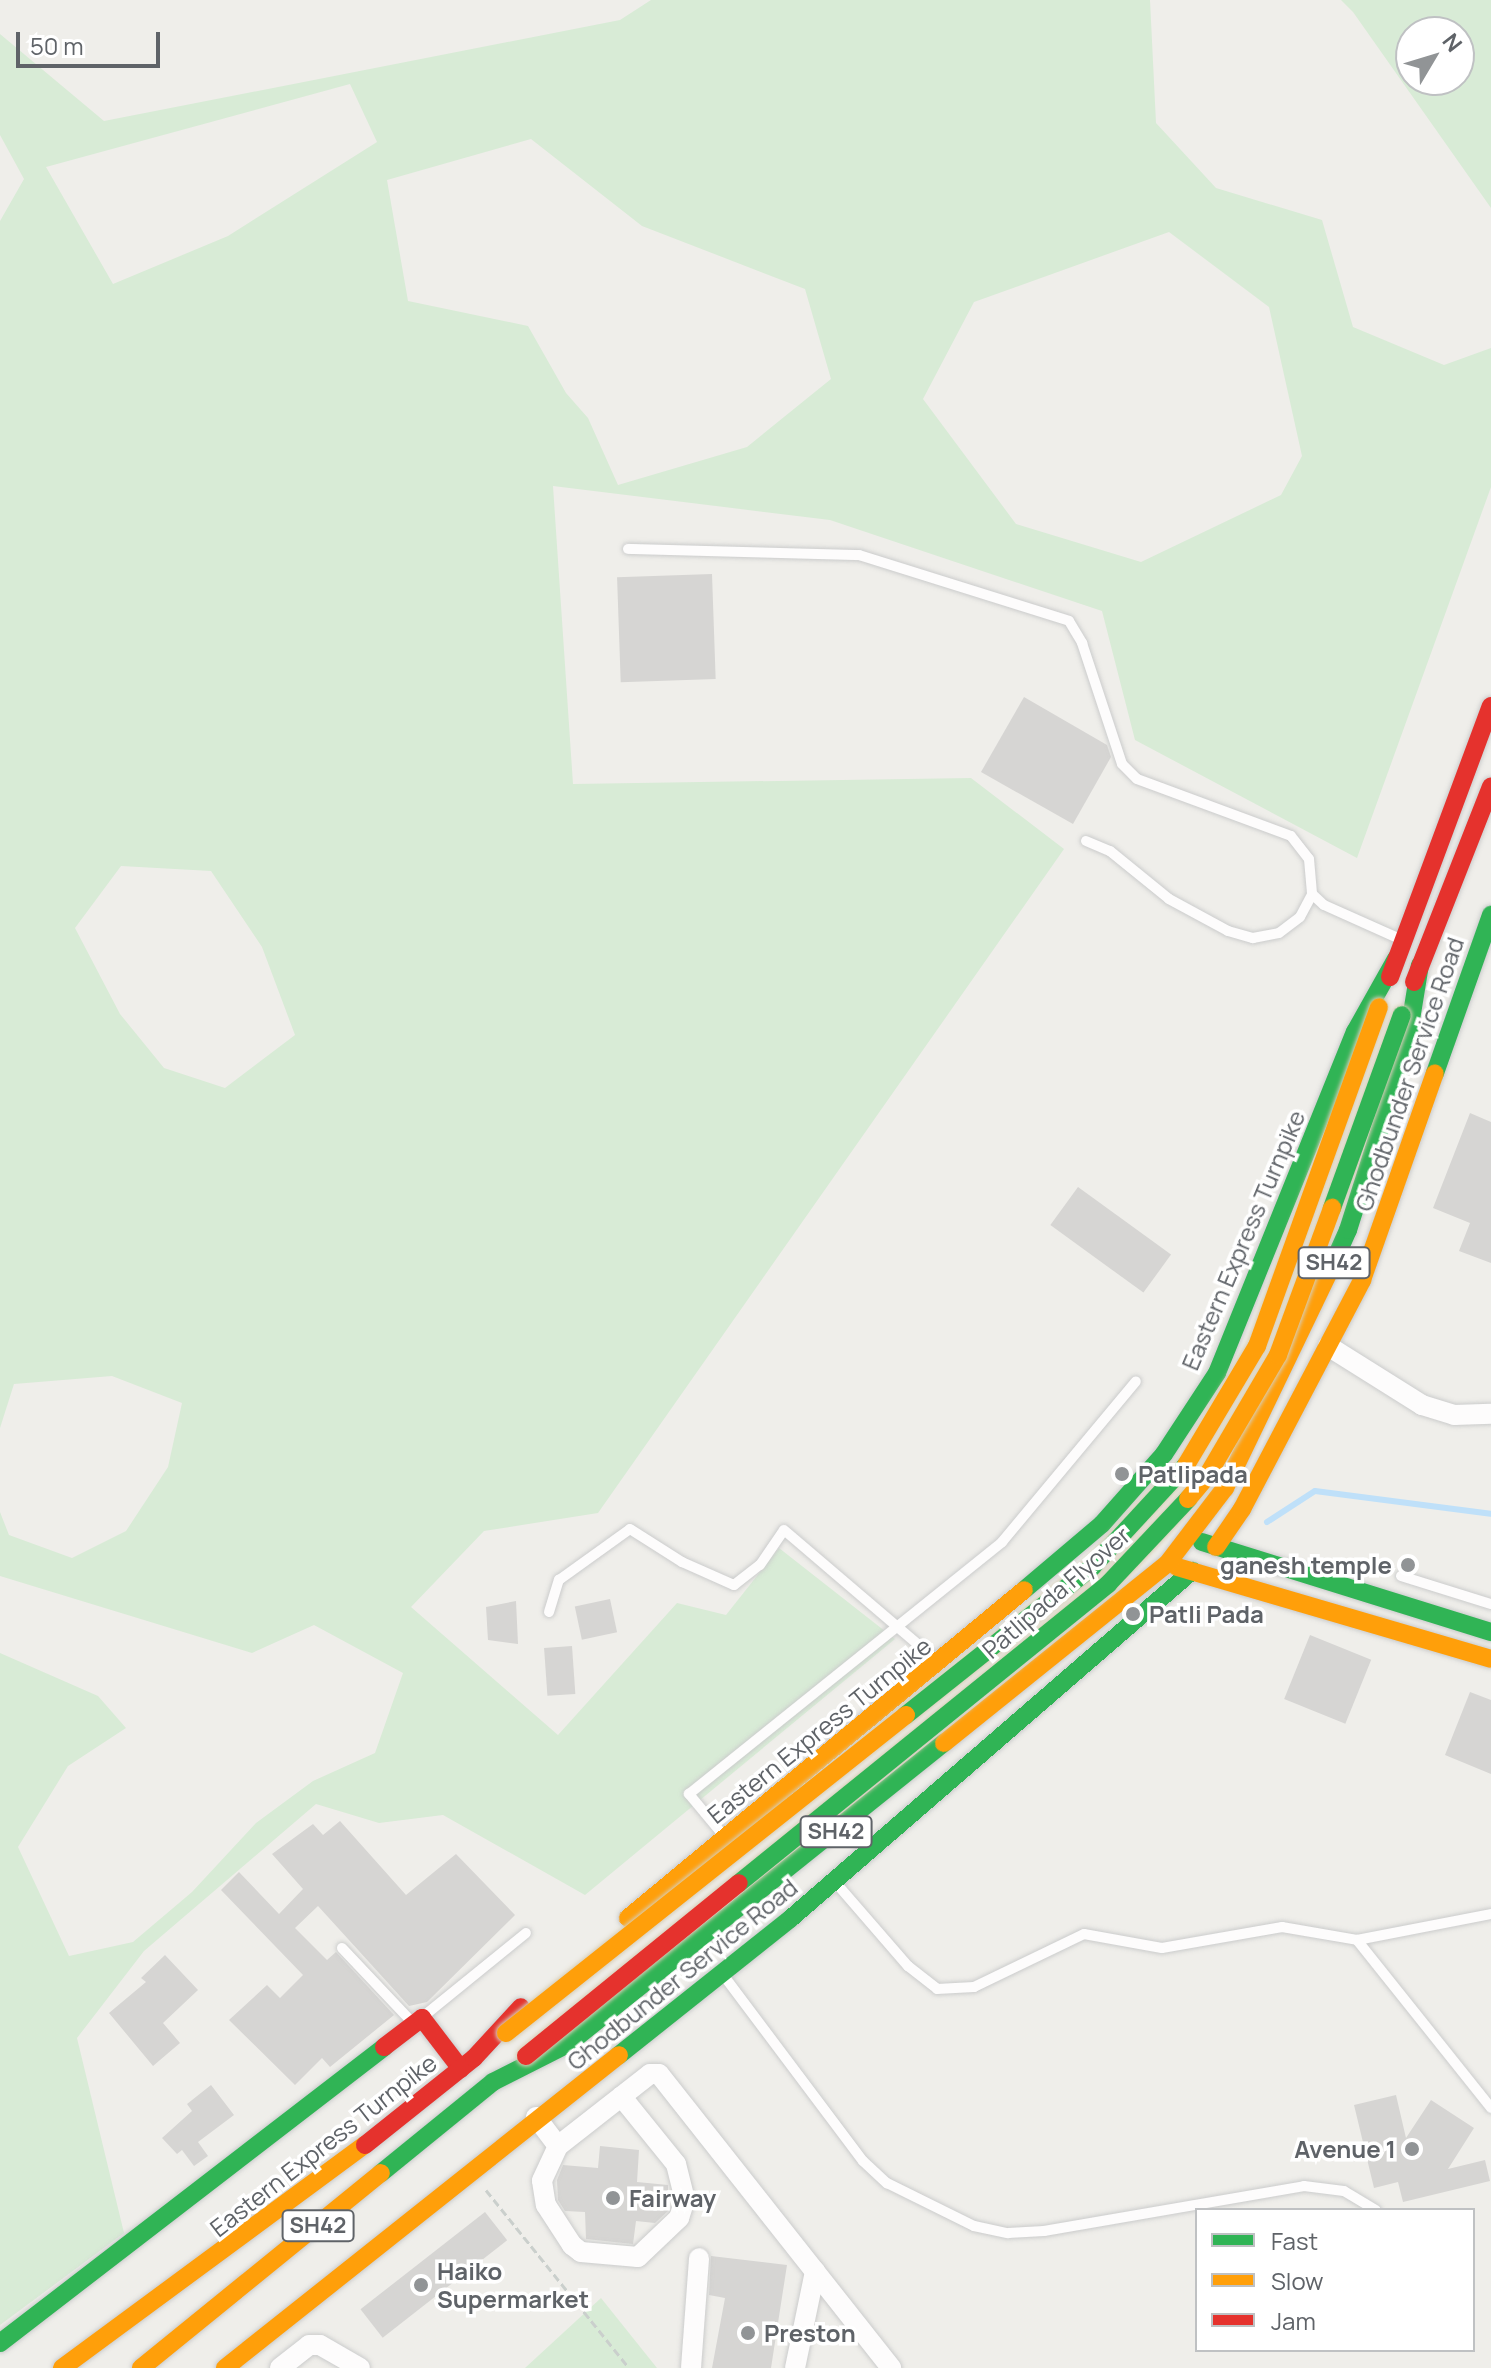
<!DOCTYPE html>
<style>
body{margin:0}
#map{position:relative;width:1491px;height:2368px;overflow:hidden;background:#efeeea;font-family:Manrope,sans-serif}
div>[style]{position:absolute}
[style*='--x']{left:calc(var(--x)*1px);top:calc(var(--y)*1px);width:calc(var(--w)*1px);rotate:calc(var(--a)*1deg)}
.green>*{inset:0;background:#d8ebd6}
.stream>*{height:6px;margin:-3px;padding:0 3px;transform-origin:3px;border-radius:3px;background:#bfe0f9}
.building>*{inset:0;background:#d6d5d3;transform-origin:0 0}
.path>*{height:3px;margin-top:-1.5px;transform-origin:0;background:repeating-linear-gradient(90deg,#cacfcc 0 8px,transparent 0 12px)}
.roads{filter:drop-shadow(0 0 2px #cbcccc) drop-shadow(0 0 2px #cbcccc)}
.lane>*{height:10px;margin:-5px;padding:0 5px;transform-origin:5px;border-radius:5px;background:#fdfcfc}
.street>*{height:20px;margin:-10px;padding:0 10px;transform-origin:10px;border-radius:10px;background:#fdfcfc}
.fast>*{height:18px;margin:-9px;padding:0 9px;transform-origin:9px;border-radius:9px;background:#30b455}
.slow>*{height:18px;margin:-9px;padding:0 9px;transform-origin:9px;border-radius:9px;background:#ff9f0a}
.jam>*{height:18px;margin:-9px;padding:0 9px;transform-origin:9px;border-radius:9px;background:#e5322d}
.bridges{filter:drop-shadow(0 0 2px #d7ceb8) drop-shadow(0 0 2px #d7ceb8)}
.fast-bridge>*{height:18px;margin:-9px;padding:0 9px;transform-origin:9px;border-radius:9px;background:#30b455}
.slow-bridge>*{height:18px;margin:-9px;padding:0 9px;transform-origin:9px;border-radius:9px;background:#ff9f0a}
.jam-bridge>*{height:18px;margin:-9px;padding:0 9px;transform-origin:9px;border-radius:9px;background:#e5322d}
.dots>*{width:22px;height:22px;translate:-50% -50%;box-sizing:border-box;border:4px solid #fff;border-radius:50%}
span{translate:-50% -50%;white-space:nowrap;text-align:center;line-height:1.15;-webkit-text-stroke:7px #fff;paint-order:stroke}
.shield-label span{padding:2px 6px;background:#fff;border:2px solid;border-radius:6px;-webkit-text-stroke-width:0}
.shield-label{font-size:22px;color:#5f6368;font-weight:700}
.street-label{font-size:24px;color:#5f6368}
.poi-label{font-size:24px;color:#5f6368;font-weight:700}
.left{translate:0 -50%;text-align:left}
.right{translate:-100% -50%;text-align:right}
.legend{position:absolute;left:1195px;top:2208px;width:280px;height:144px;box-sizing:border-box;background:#fff;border:2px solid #bfc1c3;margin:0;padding:10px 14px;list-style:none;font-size:24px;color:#5f6368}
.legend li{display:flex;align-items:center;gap:16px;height:40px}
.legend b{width:40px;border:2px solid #bfc1c3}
.north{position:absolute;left:1395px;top:16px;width:80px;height:80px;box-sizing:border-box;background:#fff;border:2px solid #bfc1c3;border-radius:50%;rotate:52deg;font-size:22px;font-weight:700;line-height:32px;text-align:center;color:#5f6368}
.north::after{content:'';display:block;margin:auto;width:28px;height:36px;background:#919496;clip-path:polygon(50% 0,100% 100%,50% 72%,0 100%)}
.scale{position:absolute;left:16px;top:32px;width:144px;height:36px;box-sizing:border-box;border:4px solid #5f6368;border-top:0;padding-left:10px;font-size:24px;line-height:28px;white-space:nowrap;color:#5f6368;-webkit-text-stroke:6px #fff;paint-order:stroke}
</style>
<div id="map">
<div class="green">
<i style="clip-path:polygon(evenodd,651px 0,1150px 0,1156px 123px,1216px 188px,1322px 220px,1353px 327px,1444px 365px,1491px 348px,1491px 487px,1357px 858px,1135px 740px,1102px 611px,830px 520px,553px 486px,573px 784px,971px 778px,1064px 849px,598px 1513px,484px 1531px,411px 1607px,558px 1735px,677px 1603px,726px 1615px,779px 1548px,895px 1639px,585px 1895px,443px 1815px,379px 1823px,316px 1804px,144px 1951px,77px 2038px,124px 2233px,0 2325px,0 1653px,98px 1696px,126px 1728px,68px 1766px,18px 1847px,69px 1956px,133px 1942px,192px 1892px,256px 1823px,313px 1781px,375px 1753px,403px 1673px,314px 1625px,252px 1653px,0 1576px,0 1512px,9px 1535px,72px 1558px,126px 1531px,168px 1467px,182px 1403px,112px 1376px,14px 1384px,0 1428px,0 221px,24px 179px,0 135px,0 34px,104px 121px,620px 20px,651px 0,350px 84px,377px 142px,228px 236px,113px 284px,46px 167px,350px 84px,651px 0,531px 139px,642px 226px,805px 289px,831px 379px,747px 447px,618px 485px,588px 418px,566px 393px,528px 326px,408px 301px,387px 180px,531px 139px,651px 0,1169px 232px,1269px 307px,1302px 456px,1281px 495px,1141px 562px,1016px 524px,923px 399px,974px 302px,1169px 232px,651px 0,121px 866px,211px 871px,262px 947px,295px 1035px,225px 1088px,164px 1068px,120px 1014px,75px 928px,121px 866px)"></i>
<i style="clip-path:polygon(evenodd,1341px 0,1491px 0,1491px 208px,1353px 12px,1341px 0,1411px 32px,1459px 32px,1459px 80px,1411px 80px,1411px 32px)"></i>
<i style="clip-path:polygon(601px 2298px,657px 2368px,525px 2368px)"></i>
</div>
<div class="stream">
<i style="--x:1267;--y:1522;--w:57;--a:-32.9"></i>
<i style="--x:1315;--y:1491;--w:177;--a:7.4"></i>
</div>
<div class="building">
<i style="left:712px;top:574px;width:105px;height:95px;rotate:88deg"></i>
<i style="clip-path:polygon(1024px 697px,1107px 745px,1111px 757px,1073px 824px,981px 772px)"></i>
<i style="clip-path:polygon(1470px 1113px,1491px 1122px,1491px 1263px,1459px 1251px,1470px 1223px,1433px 1208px)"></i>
<i style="left:1078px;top:1187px;width:115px;height:47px;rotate:36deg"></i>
<i style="left:610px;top:1599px;width:34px;height:36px;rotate:78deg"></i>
<i style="clip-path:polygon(516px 1601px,518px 1644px,488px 1640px,486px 1607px)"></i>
<i style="left:1310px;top:1635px;width:66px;height:69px;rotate:22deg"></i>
<i style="left:572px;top:1646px;width:48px;height:28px;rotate:86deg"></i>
<i style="clip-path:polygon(1470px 1692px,1491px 1700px,1491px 1774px,1445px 1755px)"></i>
<i style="clip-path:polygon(340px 1821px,406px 1895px,456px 1854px,515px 1915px,427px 2002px,409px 2006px,318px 1906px,295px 1928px,327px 1960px,336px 1952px,394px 2015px,330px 2067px,322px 2058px,295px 2085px,229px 2020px,267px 1985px,280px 1998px,303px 1975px,221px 1890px,239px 1872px,279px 1914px,303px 1889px,272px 1854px,313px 1824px,323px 1835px)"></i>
<i style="clip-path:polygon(165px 1955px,198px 1990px,163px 2023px,180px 2043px,153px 2066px,109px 2013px,146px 1982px,141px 1978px)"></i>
<i style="clip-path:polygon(211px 2085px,234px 2115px,198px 2142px,208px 2156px,194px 2166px,182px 2150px,177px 2154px,162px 2138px,192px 2111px,187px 2104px)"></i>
<i style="clip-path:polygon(1396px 2095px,1406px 2138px,1431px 2100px,1474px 2128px,1448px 2169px,1485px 2160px,1490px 2181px,1403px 2202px,1398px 2182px,1374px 2188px,1354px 2105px)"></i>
<i style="clip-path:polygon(600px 2146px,639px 2150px,637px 2182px,668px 2185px,668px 2211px,655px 2223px,636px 2221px,633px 2244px,586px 2239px,585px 2212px,565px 2211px,558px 2200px,557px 2180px,563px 2165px,598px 2168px)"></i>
<i style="left:485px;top:2212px;width:36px;height:158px;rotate:52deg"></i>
<i style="clip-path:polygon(711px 2256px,787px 2265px,771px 2368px,712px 2368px,725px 2298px,709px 2295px)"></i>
</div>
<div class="path">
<i style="--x:486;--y:2190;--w:228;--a:51.2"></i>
</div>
<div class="roads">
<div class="lane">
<i style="--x:628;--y:549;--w:231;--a:1.5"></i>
<i style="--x:859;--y:555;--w:220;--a:17.4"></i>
<i style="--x:1069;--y:621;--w:26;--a:59"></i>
<i style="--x:1082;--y:643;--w:127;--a:71.7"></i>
<i style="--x:1122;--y:764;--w:21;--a:45"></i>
<i style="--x:1137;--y:779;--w:164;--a:20.3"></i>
<i style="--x:1291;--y:836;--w:29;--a:52"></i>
<i style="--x:1309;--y:859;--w:35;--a:85"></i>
<i style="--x:1312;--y:894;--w:16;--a:43"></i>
<i style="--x:1324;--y:905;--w:83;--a:24.1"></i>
<i style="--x:1086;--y:841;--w:26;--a:23"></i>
<i style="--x:1110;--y:851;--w:76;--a:39.1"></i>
<i style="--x:1169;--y:899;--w:67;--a:28.5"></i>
<i style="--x:1228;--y:931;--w:26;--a:16"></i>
<i style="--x:1253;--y:938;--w:26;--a:-11"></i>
<i style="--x:1279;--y:933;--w:26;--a:-37"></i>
<i style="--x:1300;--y:917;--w:26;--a:-62"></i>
<i style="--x:1401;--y:1576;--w:94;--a:17.3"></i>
<i style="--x:549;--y:1612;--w:34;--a:-73"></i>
<i style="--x:559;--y:1580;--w:87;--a:-35.7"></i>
<i style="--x:630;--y:1529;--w:62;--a:32.4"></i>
<i style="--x:682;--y:1562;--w:57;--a:23.9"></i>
<i style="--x:734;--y:1585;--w:33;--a:-38"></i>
<i style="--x:760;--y:1565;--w:42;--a:-55.6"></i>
<i style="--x:784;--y:1530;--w:200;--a:40.5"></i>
<i style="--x:724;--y:1836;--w:55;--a:-129.8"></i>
<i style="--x:689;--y:1794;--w:402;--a:-38.8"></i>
<i style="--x:1002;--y:1542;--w:209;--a:-50.2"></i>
<i style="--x:836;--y:1883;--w:110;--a:49.1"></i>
<i style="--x:908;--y:1966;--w:37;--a:38"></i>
<i style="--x:937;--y:1989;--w:37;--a:-3"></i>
<i style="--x:974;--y:1987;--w:122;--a:-25.7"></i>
<i style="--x:1084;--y:1934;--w:79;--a:10.2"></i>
<i style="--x:1162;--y:1948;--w:122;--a:-9.9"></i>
<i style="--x:1282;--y:1927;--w:76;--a:9.8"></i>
<i style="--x:1357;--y:1940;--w:136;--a:-11"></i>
<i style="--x:1357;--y:1940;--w:215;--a:51.4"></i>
<i style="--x:342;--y:1948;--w:102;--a:46.6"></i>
<i style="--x:724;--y:1976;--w:231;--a:53.1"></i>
<i style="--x:863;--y:2161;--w:33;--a:43"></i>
<i style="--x:887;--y:2183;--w:97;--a:26.3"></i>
<i style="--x:974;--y:2226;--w:35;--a:12"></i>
<i style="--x:1008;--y:2233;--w:36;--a:-3"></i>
<i style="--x:1044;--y:2231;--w:264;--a:-9.8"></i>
<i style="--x:1304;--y:2186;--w:40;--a:7.1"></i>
<i style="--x:1344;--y:2191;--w:37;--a:31"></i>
<i style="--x:425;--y:2015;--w:130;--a:-39.1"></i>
</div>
<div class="street">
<i style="--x:1328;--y:1346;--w:111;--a:32.1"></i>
<i style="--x:1422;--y:1405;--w:34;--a:17"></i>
<i style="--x:1454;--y:1415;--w:37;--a:-2"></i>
<i style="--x:536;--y:2117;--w:36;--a:53"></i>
<i style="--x:558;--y:2146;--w:117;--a:-38"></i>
<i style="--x:650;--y:2074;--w:9;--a:0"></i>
<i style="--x:659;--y:2074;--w:375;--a:51.7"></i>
<i style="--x:558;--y:2146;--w:38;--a:115"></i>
<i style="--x:542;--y:2181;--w:24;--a:81"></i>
<i style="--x:546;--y:2205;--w:48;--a:57"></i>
<i style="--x:572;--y:2245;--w:11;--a:38"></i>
<i style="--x:581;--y:2252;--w:57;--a:5"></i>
<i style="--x:638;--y:2257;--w:57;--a:-43.6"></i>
<i style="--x:679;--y:2218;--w:19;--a:-72"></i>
<i style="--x:685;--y:2200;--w:37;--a:-104"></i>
<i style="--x:676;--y:2164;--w:87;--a:-129"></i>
<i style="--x:280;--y:2368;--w:37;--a:-38"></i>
<i style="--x:309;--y:2345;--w:11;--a:0"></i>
<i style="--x:320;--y:2345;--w:46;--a:29.9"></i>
<i style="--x:691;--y:2368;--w:110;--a:-85.8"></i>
<i style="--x:795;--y:2368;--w:99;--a:-78.3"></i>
</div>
<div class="fast">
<i style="--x:1435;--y:1073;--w:168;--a:-70.5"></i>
<i style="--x:1331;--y:1268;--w:42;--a:-65.9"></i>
<i style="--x:1348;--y:1230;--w:195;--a:-72.4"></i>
<i style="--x:1407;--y:1044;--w:80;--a:-80.7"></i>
<i style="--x:1202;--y:1542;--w:303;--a:17.3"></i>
<i style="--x:1024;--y:1590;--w:102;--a:-40.2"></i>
<i style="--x:1102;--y:1524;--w:94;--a:-48.5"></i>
<i style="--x:1164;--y:1454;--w:97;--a:-56.8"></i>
<i style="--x:1217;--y:1373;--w:368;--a:-68"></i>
<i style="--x:1355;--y:1032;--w:84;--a:-60.7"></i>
<i style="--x:619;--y:2055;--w:218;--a:-38.5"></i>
<i style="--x:790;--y:1919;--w:532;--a:-40.88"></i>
<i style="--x:381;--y:2173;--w:144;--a:-39.1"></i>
<i style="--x:493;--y:2082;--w:84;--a:-26.9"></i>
<i style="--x:568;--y:2044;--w:482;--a:-38.7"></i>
<i style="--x:0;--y:2343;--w:485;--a:-37.6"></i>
</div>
<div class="slow">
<i style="--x:1216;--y:1547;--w:46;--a:-55.6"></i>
<i style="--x:1242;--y:1509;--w:259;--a:-62.3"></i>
<i style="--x:1362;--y:1280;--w:219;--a:-70.6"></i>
<i style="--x:1177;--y:1567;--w:327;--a:16.3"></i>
<i style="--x:944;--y:1743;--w:286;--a:-38.8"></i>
<i style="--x:1167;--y:1564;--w:96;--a:-52.7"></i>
<i style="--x:1225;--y:1488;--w:244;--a:-64.3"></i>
<i style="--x:628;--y:1918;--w:514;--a:-39.63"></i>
<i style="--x:62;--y:2368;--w:376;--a:-36.4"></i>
<i style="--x:141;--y:2368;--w:309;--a:-39.1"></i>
<i style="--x:225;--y:2368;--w:503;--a:-38.46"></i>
</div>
<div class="jam">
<i style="--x:1390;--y:977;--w:289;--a:-69.6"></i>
<i style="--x:1414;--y:982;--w:210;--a:-68.5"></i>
<i style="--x:384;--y:2047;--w:48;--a:-37.3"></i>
<i style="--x:422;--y:2018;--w:64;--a:52.6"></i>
<i style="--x:365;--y:2145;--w:139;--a:-38.6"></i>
<i style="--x:474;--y:2058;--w:69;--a:-47.3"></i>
</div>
</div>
<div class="bridges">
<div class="fast-bridge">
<i style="--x:1332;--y:1208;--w:205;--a:-70.1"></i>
<i style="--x:906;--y:1715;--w:238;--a:-38.5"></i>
<i style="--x:1092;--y:1567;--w:139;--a:-47.3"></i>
<i style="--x:739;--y:1883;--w:475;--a:-39"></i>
<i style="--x:1108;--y:1584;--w:117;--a:-46.7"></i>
</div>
<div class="slow-bridge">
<i style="--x:1186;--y:1465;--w:139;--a:-59.2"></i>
<i style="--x:1257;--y:1346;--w:360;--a:-70.2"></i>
<i style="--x:1188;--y:1499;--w:30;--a:-50"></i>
<i style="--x:1207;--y:1476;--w:140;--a:-59.6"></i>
<i style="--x:1278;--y:1355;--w:157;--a:-69.8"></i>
<i style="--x:506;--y:2033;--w:511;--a:-38.48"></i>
</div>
<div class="jam-bridge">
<i style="--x:526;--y:2056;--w:274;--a:-39.1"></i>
</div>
</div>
<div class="dots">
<i style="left:1122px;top:1474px;background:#919496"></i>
<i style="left:1408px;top:1565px;background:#919496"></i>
<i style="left:1133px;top:1614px;background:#919496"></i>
<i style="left:1412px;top:2149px;background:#919496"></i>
<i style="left:613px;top:2198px;background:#919496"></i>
<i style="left:421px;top:2285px;background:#919496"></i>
<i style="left:748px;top:2333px;background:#919496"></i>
</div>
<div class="shield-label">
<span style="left:1334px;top:1263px">SH42</span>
<span style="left:836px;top:1832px">SH42</span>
<span style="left:318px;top:2226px">SH42</span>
</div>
<div class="street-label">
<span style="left:1409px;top:1074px;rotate:-71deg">Ghodbunder Service Road</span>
<span style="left:1243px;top:1240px;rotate:-67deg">Eastern Express Turnpike</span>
<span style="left:1056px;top:1592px;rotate:-41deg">Patlipada Flyover</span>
<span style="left:819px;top:1730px;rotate:-39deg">Eastern Express Turnpike</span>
<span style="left:682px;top:1974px;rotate:-39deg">Ghodbunder Service Road</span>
<span style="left:323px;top:2145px;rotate:-38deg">Eastern Express Turnpike</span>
</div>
<div class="poi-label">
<span class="left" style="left:1138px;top:1474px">Patlipada</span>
<span class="right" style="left:1392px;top:1565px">ganesh temple</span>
<span class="left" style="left:1149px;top:1614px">Patli Pada</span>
<span class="right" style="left:1396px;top:2149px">Avenue 1</span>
<span class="left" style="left:629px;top:2198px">Fairway</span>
<span class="left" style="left:437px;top:2285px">Haiko<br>Supermarket</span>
<span class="left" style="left:764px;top:2333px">Preston</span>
</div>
<ul class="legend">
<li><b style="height:10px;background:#30b455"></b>Fast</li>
<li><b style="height:10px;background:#ff9f0a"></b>Slow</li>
<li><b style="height:10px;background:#e5322d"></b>Jam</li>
</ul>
<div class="north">N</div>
<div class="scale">50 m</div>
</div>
